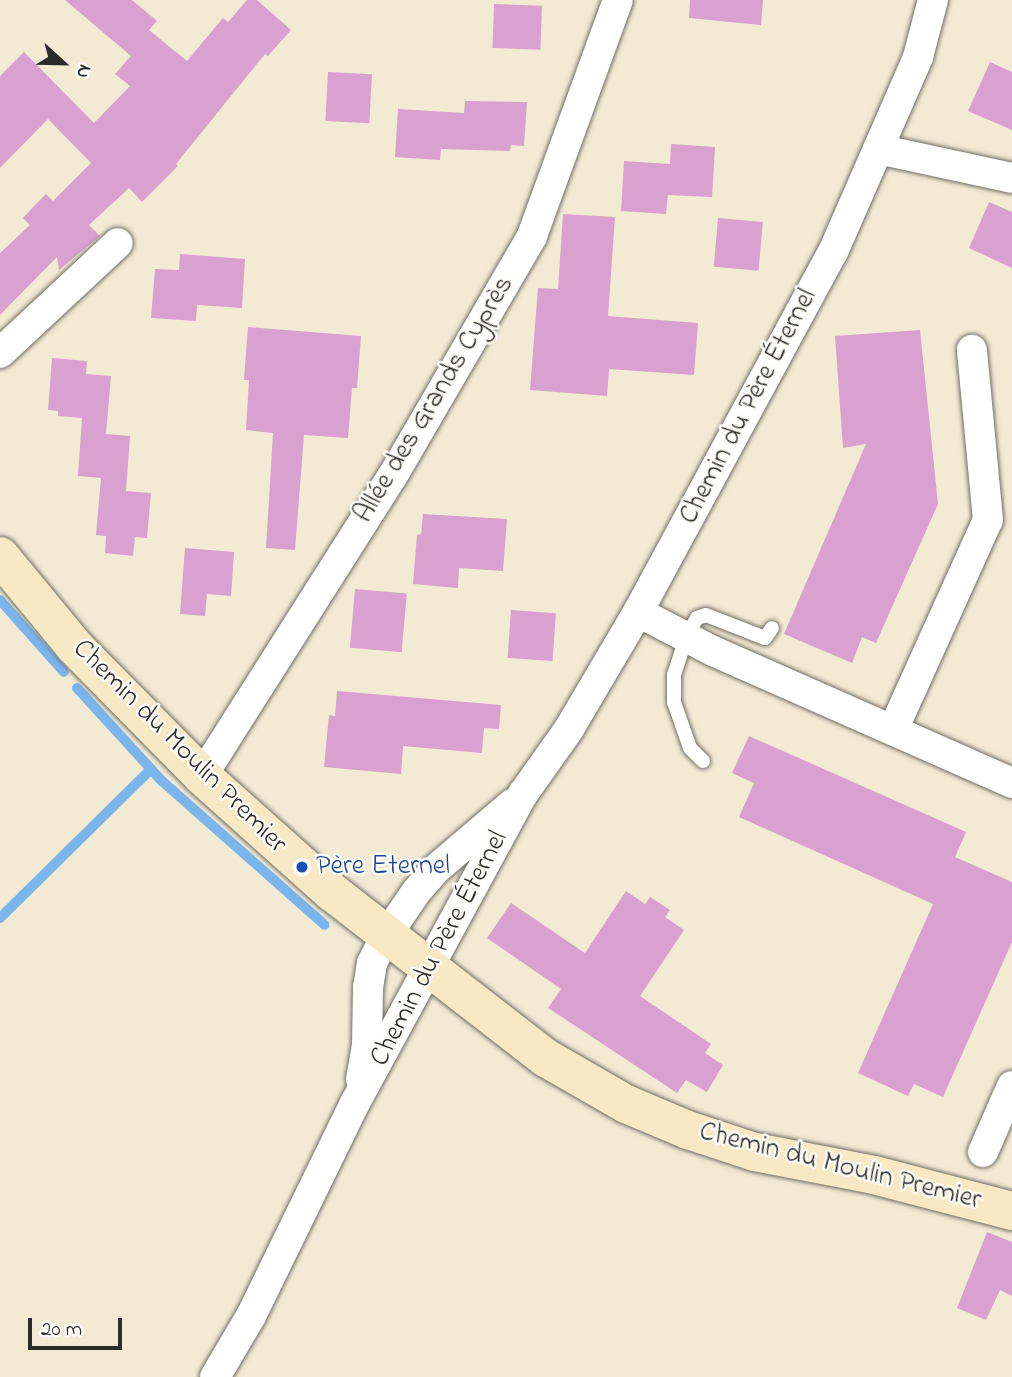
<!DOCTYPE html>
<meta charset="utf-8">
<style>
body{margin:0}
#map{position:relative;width:1012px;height:1377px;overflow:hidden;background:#f3ead4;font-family:"Indie Flower",sans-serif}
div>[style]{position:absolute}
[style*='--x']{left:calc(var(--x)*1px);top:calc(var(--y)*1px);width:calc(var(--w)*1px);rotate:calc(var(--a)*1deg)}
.stream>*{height:10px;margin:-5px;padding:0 5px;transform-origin:5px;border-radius:5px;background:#7ab5eb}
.building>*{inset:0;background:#d8a1cf;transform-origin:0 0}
.roads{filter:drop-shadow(0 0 2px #716e66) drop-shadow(0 0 2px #716e66)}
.lane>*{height:14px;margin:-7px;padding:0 7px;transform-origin:7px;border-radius:7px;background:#fff}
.street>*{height:30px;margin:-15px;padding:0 15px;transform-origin:15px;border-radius:15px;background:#fff}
.secondary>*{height:38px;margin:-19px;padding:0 19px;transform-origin:19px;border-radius:19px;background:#f6e9c3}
.dots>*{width:19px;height:19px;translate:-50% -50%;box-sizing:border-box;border:4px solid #fdfcf7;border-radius:50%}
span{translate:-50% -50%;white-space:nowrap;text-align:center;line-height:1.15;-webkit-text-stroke:5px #fdfcf7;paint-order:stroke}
.street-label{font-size:28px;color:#2b2b2b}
.transit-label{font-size:28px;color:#164399}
.left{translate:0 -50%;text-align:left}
.north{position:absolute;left:28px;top:28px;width:70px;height:70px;-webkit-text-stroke:5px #fdfcf7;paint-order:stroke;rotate:112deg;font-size:19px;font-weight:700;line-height:28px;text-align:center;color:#2b2b2b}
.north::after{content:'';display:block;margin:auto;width:24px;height:32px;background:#2b2b2b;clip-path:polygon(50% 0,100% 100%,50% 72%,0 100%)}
.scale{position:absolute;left:28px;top:1318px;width:94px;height:32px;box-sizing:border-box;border:4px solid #2b2b2b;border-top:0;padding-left:9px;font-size:21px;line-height:24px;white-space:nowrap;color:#2b2b2b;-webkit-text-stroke:5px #fdfcf7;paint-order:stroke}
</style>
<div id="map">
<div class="stream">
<i style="--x:0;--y:600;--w:96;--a:48.4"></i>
<i style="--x:77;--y:688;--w:126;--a:47.6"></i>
<i style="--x:162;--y:781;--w:217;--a:41.5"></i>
<i style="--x:0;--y:918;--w:212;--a:-44.6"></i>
</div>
<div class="building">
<i style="clip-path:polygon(65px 0,132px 0,157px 21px,149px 30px,187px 61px,223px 18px,228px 22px,247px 0,257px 0,291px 30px,268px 56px,265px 54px,176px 164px,178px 166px,142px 202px,129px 188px,89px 225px,100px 236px,59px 270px,57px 257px,0 315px,0 253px,30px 225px,23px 218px,34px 206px,46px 194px,53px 201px,91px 163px,48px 119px,0 168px,0 76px,24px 52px,94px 123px,130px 86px,115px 74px,131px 56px)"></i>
<i style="clip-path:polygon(690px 0,763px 0,761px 25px,689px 18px)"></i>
<i style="left:494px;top:4px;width:48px;height:44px;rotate:2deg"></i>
<i style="clip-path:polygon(990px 62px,1012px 72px,1012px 130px,968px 111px)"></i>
<i style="left:328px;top:72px;width:44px;height:49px;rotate:3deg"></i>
<i style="clip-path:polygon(465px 101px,527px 102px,524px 146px,511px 145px,510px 151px,441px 149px,440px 160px,395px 157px,398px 109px,464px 113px)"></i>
<i style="clip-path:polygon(671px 144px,715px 147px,712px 197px,668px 195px,666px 214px,621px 211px,624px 161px,670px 164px)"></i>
<i style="clip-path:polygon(989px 202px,1012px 212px,1012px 268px,969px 248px)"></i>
<i style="clip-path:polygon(563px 214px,615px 217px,608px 316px,698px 323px,694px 375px,609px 369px,607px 396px,530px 390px,538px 288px,558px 289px)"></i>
<i style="left:718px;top:218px;width:45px;height:49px;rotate:5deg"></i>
<i style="clip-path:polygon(180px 254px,245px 259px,242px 308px,197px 305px,196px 321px,151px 318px,155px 269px,179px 270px)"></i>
<i style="clip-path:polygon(248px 327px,361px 336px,357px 388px,352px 388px,348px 438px,304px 435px,295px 550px,266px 548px,273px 433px,246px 430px,249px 380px,244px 380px)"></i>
<i style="clip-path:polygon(920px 330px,938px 504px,876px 643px,862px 637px,852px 663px,784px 634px,866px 444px,843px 448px,835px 336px)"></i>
<i style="clip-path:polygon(52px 358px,87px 361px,86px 374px,111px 376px,106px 434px,130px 436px,126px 491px,151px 493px,147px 538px,135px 537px,133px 556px,105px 553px,106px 536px,96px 535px,101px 478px,78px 476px,82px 418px,58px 416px,58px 411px,48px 410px)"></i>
<i style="clip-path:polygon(423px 514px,507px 519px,503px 571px,459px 568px,458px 588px,413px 584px,417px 535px,421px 534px)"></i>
<i style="clip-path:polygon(185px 548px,234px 552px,231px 596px,207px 594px,205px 616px,180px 614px)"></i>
<i style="left:355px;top:589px;width:52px;height:59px;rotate:5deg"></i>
<i style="left:511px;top:610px;width:45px;height:48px;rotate:4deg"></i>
<i style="clip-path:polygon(337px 691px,501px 705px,499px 729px,484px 728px,482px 753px,403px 746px,401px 774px,324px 767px,329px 715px,335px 716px)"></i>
<i style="clip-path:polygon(749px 736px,966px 832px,955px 857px,1012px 882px,1012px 942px,943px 1097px,914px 1084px,908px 1096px,858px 1073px,933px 904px,739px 817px,754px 783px,732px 773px)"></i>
<i style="clip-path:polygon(626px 891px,645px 904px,650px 897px,670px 910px,665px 917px,684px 930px,640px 996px,711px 1044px,705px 1053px,723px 1065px,707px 1092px,686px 1080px,677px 1093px,548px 1008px,561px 989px,487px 938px,511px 903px,585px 953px)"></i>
<i style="clip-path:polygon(987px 1232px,1012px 1242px,1012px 1296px,1000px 1290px,986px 1320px,957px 1308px)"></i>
</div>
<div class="roads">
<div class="lane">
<i style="--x:703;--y:761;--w:18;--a:-135"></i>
<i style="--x:690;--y:748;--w:49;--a:-109.2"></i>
<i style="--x:674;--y:702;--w:27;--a:-90"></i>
<i style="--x:674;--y:675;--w:40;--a:-72"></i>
<i style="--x:686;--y:637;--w:22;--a:-60"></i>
<i style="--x:697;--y:618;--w:9;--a:-18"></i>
<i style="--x:706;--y:615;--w:63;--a:21.3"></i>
<i style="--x:765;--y:638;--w:12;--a:-55"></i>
</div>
<div class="street">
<i style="--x:878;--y:149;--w:137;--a:12.2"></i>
<i style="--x:0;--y:353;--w:161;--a:-43"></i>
<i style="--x:638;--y:612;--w:85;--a:27.5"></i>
<i style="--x:713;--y:651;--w:327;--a:23.8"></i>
<i style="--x:893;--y:730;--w:230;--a:-65.7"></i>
<i style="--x:988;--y:520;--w:171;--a:-95.4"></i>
<i style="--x:202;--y:776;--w:354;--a:-57.6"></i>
<i style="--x:392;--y:477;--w:279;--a:-59.8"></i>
<i style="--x:532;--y:236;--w:251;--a:-70"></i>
<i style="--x:361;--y:1079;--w:34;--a:-80"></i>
<i style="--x:367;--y:1046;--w:58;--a:-89"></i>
<i style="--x:368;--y:988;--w:25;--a:-81"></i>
<i style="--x:372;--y:963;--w:30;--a:-63"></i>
<i style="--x:386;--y:936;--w:53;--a:-55.7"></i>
<i style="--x:416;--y:892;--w:30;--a:-49"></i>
<i style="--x:436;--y:869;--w:100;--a:-40.5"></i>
<i style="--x:983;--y:1152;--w:72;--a:-66.3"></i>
<i style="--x:215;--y:1377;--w:71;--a:-59.5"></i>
<i style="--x:251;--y:1316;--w:237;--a:-64"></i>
<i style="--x:355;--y:1103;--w:352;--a:-61.5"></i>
<i style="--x:523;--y:794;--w:80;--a:-54.7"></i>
<i style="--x:569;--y:729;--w:136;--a:-59.5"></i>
<i style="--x:638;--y:612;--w:409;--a:-61.6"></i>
<i style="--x:833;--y:252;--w:213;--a:-66.4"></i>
<i style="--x:918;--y:57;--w:59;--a:-75.3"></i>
</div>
<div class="secondary">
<i style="--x:0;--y:556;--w:118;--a:50.5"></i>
<i style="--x:75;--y:647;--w:181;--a:45.4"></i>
<i style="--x:202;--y:776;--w:176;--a:41.8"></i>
<i style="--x:333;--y:893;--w:269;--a:37.8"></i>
<i style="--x:546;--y:1058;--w:92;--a:29.9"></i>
<i style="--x:626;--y:1104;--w:67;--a:22.8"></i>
<i style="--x:688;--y:1130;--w:71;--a:18.2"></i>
<i style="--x:755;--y:1152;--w:121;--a:10.9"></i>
<i style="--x:874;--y:1175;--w:143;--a:14.6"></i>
</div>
</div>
<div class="dots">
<i style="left:302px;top:867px;background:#1a4fb4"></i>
</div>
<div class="street-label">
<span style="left:435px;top:400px;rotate:-59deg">Allée des Grands Cyprès</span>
<span style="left:749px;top:407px;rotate:-62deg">Chemin du Père Éternel</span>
<span style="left:179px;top:747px;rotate:45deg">Chemin du Moulin Premier</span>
<span style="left:440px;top:949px;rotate:-62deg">Chemin du Père Éternel</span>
<span style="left:840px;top:1167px;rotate:14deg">Chemin du Moulin Premier</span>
</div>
<div class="transit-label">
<span class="left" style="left:316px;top:867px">Père Eternel</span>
</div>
<div class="north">N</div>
<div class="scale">20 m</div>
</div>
